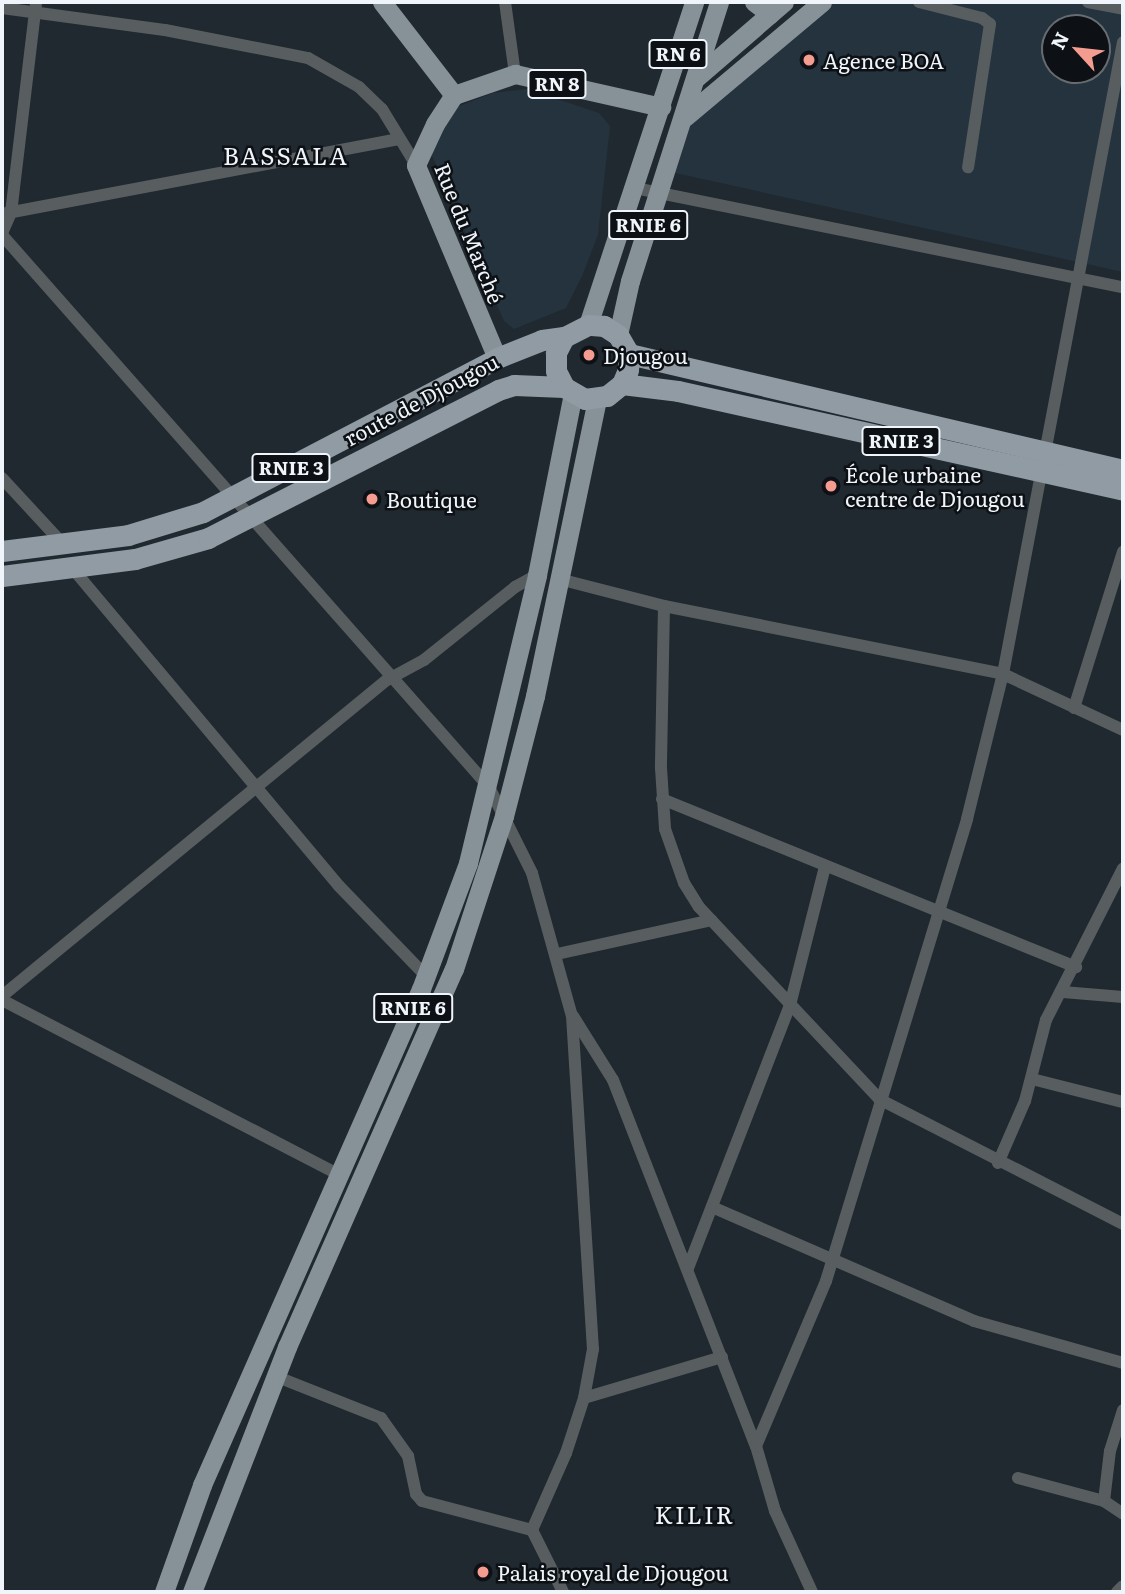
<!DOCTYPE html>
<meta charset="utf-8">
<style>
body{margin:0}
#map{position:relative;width:1125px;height:1594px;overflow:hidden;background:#202930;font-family:Literata,serif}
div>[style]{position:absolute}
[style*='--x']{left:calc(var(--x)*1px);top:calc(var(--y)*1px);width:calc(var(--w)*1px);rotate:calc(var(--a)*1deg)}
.built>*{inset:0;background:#24333e}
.minor>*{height:12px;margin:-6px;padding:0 6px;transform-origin:6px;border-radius:6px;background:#585d60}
.primary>*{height:19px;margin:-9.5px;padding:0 9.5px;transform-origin:9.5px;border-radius:9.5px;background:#879198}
.trunk>*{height:21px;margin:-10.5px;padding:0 10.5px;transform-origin:10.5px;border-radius:10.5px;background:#909ba3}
.dots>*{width:19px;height:19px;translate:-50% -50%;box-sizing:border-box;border:4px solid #0d1115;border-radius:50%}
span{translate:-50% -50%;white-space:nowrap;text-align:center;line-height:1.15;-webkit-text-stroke:5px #0d1115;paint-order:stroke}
.shield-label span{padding:2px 5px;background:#0d1115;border:2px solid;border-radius:5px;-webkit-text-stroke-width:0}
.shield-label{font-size:19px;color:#eff5fa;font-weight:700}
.poi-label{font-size:21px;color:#eff5fa}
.left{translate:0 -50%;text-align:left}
.street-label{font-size:21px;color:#eff5fa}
.quarter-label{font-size:24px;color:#eff5fa;letter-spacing:2px}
.frame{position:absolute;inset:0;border:4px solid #eff5fa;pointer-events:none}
.north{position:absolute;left:1041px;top:14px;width:70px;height:70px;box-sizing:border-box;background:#0d1115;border:2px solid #676c71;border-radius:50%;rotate:297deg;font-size:19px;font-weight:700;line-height:28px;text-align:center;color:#eff5fa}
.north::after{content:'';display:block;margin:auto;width:24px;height:32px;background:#f59c91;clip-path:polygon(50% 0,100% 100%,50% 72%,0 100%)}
</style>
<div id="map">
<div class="built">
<i style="clip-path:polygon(evenodd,833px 2px,1123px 2px,1123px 272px,671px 172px,686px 125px,833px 2px,1055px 28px,1097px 28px,1097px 70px,1055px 70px,1055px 28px)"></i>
<i style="clip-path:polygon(527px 89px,599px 113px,610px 126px,598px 235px,582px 276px,566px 308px,514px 329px,504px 321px,430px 151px,457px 107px,493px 93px)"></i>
</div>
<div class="minor">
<i style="--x:505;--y:2;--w:73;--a:82.1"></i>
<i style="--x:919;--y:2;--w:65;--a:14.3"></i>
<i style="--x:982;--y:18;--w:10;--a:37"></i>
<i style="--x:990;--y:24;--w:145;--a:98.7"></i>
<i style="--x:1088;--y:2;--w:36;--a:11"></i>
<i style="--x:2;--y:8;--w:164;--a:7.7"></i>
<i style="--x:165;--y:30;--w:146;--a:11.1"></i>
<i style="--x:308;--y:58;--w:59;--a:29.6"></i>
<i style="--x:359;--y:87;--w:32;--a:44"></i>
<i style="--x:382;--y:109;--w:66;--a:58.7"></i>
<i style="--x:635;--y:188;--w:498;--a:11.5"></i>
<i style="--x:2;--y:214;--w:404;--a:-10.7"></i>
<i style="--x:2;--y:233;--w:22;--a:-66"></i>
<i style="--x:11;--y:213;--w:212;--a:-83.2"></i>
<i style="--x:2;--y:235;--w:736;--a:48.58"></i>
<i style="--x:489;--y:787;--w:96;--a:63.4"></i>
<i style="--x:532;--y:873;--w:148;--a:74.4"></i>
<i style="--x:572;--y:1016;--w:334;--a:86.4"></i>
<i style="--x:593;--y:1349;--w:50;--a:100.4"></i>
<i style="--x:584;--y:1398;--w:58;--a:108.1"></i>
<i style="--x:566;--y:1453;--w:84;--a:113.8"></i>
<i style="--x:2;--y:478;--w:90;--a:47.3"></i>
<i style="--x:73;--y:569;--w:414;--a:50"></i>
<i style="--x:339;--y:886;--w:125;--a:46"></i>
<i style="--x:559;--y:579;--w:108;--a:14.4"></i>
<i style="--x:664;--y:606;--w:346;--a:11.3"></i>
<i style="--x:1003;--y:674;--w:132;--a:25"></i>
<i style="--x:664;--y:606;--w:162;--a:91.1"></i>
<i style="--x:661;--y:768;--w:61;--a:86.2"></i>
<i style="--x:665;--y:829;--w:57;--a:70.6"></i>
<i style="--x:684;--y:883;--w:28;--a:58"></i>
<i style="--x:699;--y:907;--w:263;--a:46.8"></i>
<i style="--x:879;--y:1099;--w:274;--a:27.1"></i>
<i style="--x:1074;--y:708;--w:164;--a:-72.6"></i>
<i style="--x:662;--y:799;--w:447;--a:22.1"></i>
<i style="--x:557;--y:954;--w:158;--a:-12.4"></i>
<i style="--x:1063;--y:992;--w:60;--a:4.8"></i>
<i style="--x:2;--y:996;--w:498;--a:-39.4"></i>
<i style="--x:387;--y:680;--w:42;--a:-28.4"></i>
<i style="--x:424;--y:660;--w:117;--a:-38.7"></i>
<i style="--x:515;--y:587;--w:25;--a:-29"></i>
<i style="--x:2;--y:1000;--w:377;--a:27.4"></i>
<i style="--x:573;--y:1016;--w:75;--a:58"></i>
<i style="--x:613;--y:1080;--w:393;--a:68.7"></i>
<i style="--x:756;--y:1446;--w:68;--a:73.7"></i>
<i style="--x:775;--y:1511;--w:89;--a:65.4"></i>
<i style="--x:1032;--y:1079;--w:94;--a:14.2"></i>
<i style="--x:998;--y:1163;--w:68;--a:-66.5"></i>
<i style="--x:1025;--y:1101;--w:84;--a:-75.5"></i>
<i style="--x:1046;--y:1020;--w:170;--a:-63.1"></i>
<i style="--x:712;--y:1207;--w:286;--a:23.5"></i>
<i style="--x:974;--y:1321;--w:155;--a:15.7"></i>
<i style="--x:688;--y:1268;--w:282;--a:-68.8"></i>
<i style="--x:790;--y:1005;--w:142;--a:-75.8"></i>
<i style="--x:275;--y:1376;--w:114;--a:21.6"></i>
<i style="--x:381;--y:1418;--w:47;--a:54.6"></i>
<i style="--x:408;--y:1456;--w:39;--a:78"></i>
<i style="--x:416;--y:1494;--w:9;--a:49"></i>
<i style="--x:422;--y:1501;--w:114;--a:14.8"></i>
<i style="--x:532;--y:1530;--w:69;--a:63.4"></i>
<i style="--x:584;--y:1398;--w:144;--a:-16.5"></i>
<i style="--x:756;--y:1446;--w:179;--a:-67"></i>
<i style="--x:826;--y:1281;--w:483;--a:-73"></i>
<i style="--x:967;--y:819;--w:149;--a:-76.1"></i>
<i style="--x:1003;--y:674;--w:643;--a:-79.25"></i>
<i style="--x:1018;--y:1478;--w:89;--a:15"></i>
<i style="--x:1104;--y:1501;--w:23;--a:34"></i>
<i style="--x:1104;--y:1501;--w:50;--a:-83.2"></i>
<i style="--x:1110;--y:1451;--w:43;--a:-72.4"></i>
<i style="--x:1117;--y:1592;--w:8;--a:-45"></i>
</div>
<div class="primary">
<i style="--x:382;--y:2;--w:118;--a:52.3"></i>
<i style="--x:754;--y:2;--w:20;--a:37"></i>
<i style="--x:697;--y:77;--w:115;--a:-40.8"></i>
<i style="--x:685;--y:117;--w:179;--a:-40"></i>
<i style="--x:588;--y:325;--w:340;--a:-71.8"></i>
<i style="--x:618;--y:335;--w:55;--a:-77.5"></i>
<i style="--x:630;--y:281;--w:293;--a:-72.3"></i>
<i style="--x:497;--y:358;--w:209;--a:-112.8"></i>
<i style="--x:416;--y:165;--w:45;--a:-65.1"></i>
<i style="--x:435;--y:124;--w:35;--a:-57"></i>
<i style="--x:454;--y:95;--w:65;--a:-19"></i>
<i style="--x:515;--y:74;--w:150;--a:12.7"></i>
<i style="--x:164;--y:1592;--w:114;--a:-70.4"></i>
<i style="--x:202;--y:1485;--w:542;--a:-66.18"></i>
<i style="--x:421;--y:989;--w:134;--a:-69.5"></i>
<i style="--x:468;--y:863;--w:296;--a:-76.5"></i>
<i style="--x:537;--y:575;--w:185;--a:-78.8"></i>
<i style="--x:192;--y:1592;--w:263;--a:-68.8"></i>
<i style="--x:287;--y:1347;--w:413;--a:-66.2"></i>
<i style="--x:454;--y:969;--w:161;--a:-71.9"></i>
<i style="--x:504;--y:816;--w:124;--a:-75.5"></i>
<i style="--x:535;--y:696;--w:303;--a:-78.2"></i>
</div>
<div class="trunk">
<i style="--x:629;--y:354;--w:507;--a:13.21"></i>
<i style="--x:622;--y:384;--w:56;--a:7.1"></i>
<i style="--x:678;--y:391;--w:456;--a:12.5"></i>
<i style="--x:2;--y:551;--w:127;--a:-7.2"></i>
<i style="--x:128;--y:535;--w:78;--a:-17"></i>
<i style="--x:203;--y:512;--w:332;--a:-27.6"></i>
<i style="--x:497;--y:358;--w:48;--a:-21.8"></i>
<i style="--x:542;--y:340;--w:22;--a:-8"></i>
<i style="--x:2;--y:576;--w:134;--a:-7.3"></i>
<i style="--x:135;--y:559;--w:76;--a:-16"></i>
<i style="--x:208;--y:538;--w:326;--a:-27"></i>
<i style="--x:498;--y:390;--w:17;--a:-17"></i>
<i style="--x:514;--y:385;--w:50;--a:2.3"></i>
<i style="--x:564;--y:387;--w:24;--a:30"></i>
<i style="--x:585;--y:399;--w:22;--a:-8"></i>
<i style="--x:607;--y:396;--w:19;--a:-39"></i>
<i style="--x:622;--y:384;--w:15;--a:-67"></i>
<i style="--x:628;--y:370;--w:16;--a:-86"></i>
<i style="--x:629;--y:354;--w:22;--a:-120"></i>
<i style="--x:618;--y:335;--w:17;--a:-147"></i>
<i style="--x:604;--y:326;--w:16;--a:-176"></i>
<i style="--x:588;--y:325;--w:27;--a:153"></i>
<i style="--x:564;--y:337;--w:18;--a:117"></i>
<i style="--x:556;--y:353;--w:18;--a:90"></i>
<i style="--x:556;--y:371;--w:18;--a:63"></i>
</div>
<div class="dots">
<i style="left:809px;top:60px;background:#f59c91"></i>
<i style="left:589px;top:355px;background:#f59c91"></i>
<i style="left:831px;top:486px;background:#f59c91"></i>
<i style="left:372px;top:499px;background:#f59c91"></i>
<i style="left:483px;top:1572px;background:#f59c91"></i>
</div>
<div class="shield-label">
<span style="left:678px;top:54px">RN 6</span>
<span style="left:557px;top:84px">RN 8</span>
<span style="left:648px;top:225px">RNIE 6</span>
<span style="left:901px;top:441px">RNIE 3</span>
<span style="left:291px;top:468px">RNIE 3</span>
<span style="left:413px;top:1008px">RNIE 6</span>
</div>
<div class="poi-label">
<span class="left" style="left:823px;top:60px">Agence BOA</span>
<span class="left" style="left:603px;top:355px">Djougou</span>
<span class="left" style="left:845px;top:486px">École urbaine<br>centre de Djougou</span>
<span class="left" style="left:386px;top:499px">Boutique</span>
<span class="left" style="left:497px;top:1572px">Palais royal de Djougou</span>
</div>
<div class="street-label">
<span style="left:470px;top:233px;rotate:68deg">Rue du Marché</span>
<span style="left:421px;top:399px;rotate:-28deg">route de Djougou</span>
</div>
<div class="quarter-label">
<span style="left:286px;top:155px">BASSALA</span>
<span style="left:695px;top:1514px">KILIR</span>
</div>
<div class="frame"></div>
<div class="north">N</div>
</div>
